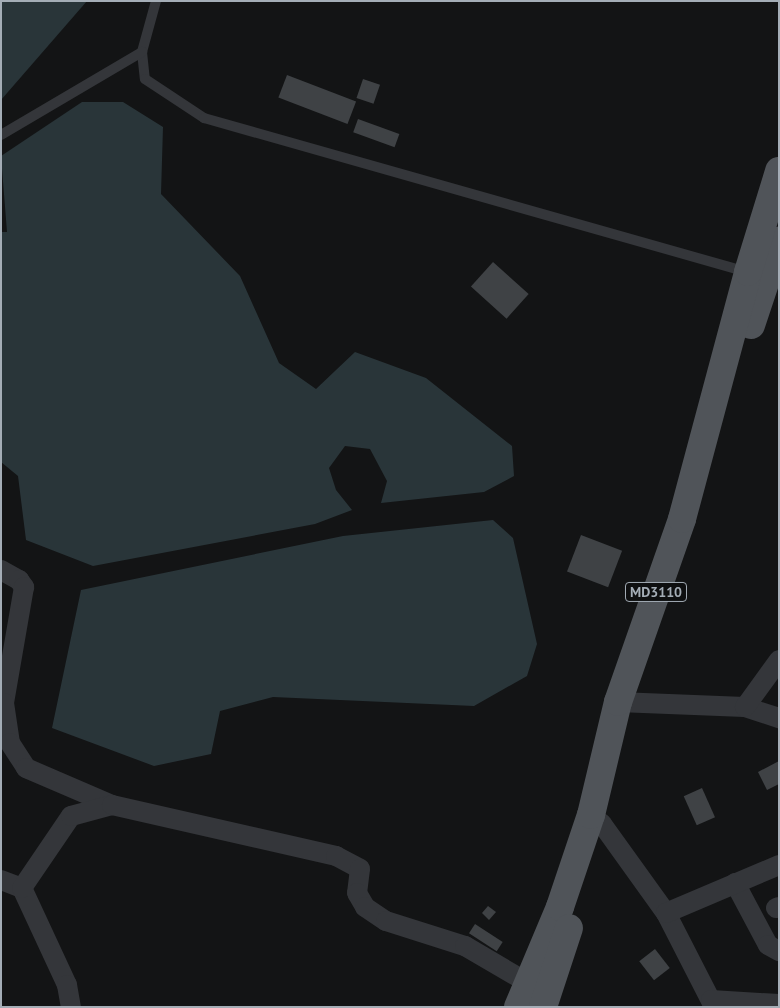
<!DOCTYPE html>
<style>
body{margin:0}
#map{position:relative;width:780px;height:1008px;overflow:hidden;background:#131415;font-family:"PT Sans",sans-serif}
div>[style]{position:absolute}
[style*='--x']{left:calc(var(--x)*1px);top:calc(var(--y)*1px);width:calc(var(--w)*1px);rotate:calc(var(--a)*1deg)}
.water>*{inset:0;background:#293539}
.building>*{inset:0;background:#3f4245;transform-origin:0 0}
.service>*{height:10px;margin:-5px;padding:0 5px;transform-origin:5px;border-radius:5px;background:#34363a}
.minor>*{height:20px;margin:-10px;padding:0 10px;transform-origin:10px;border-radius:10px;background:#34363a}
.primary>*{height:28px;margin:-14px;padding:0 14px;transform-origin:14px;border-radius:14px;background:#505459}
span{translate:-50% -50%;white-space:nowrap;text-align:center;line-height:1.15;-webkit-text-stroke:4px #0e0f10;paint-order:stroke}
.shield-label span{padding:1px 4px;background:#0e0f10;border:1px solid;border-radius:4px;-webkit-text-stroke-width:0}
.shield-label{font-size:14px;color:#a4adb6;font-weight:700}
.frame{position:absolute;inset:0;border:2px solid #a4adb6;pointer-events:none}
</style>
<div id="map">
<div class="water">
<i style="clip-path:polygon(1px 1px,87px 1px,1px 100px)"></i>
<i style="clip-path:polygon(82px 102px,123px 102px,163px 127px,161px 194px,240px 276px,279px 363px,316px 389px,355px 352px,426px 378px,512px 446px,514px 476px,484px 492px,381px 503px,387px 481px,370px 449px,345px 446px,329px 468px,336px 490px,352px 510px,315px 524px,93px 566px,26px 540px,18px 476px,1px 462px,1px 232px,7px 232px,1px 156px)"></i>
<i style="clip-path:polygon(493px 520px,513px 538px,537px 644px,527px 676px,474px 706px,273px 697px,220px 711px,211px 754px,154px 766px,52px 728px,81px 590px,343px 536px)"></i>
</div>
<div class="building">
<i style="left:287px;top:75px;width:74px;height:24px;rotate:21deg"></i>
<i style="left:363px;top:79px;width:18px;height:20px;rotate:19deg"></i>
<i style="left:358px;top:119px;width:44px;height:14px;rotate:20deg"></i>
<i style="left:493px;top:262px;width:48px;height:33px;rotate:42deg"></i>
<i style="left:581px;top:535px;width:44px;height:39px;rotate:21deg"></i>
<i style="clip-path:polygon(779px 761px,779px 784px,767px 790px,758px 772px)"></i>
<i style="left:702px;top:788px;width:32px;height:20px;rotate:66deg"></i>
<i style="clip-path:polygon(488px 906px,496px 912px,489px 920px,482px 913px)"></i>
<i style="left:475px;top:924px;width:33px;height:11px;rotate:33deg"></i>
<i style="left:655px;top:949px;width:24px;height:20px;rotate:52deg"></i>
</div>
<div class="service">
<i style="--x:156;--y:1;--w:53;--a:105.4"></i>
<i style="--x:142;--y:52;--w:27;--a:84"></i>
<i style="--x:145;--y:79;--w:71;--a:33.5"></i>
<i style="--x:204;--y:118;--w:564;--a:15.83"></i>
<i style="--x:1;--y:135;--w:164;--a:-30.5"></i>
</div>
<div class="minor">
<i style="--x:1;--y:570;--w:21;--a:29"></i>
<i style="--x:19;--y:580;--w:9;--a:54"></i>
<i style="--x:24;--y:587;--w:118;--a:99.8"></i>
<i style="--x:4;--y:703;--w:40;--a:81.5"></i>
<i style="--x:10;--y:743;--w:30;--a:57"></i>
<i style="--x:26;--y:768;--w:94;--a:23.3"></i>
<i style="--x:618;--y:702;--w:127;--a:2.3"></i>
<i style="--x:745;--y:707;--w:36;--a:18"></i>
<i style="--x:745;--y:707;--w:58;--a:-54.1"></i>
<i style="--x:591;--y:815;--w:14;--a:39"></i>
<i style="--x:602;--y:824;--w:110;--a:54.3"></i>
<i style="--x:666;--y:913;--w:106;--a:62.9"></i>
<i style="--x:1;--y:880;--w:22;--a:21"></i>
<i style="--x:22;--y:888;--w:107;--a:65.1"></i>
<i style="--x:67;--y:985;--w:22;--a:80"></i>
<i style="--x:735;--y:883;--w:70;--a:62"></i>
<i style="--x:768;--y:945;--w:13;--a:29"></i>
<i style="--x:22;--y:888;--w:87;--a:-55.8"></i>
<i style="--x:71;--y:816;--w:42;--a:-15"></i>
<i style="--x:112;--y:805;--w:230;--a:12.8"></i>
<i style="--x:336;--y:856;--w:27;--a:28"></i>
<i style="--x:360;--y:869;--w:24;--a:97"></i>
<i style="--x:357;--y:893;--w:16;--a:60"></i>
<i style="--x:365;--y:907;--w:25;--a:34"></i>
<i style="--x:386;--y:921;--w:83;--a:17.6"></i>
<i style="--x:465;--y:946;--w:73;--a:30.4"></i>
<i style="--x:776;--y:908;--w:3;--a:-18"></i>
<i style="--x:666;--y:913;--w:123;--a:-23"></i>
<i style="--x:711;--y:1000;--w:68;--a:3.4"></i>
</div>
<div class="primary">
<i style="--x:751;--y:325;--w:89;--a:-71.6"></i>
<i style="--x:518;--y:1007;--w:108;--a:-67.2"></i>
<i style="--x:560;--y:907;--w:97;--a:-71.4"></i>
<i style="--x:591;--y:815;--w:116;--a:-76.6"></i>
<i style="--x:618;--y:702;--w:194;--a:-70.7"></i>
<i style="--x:682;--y:519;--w:256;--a:-75"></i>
<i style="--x:748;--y:272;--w:106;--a:-72.9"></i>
<i style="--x:543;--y:1007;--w:83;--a:-71.8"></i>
</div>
<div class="shield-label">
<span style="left:656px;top:592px">MD3110</span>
</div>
<div class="frame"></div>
</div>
